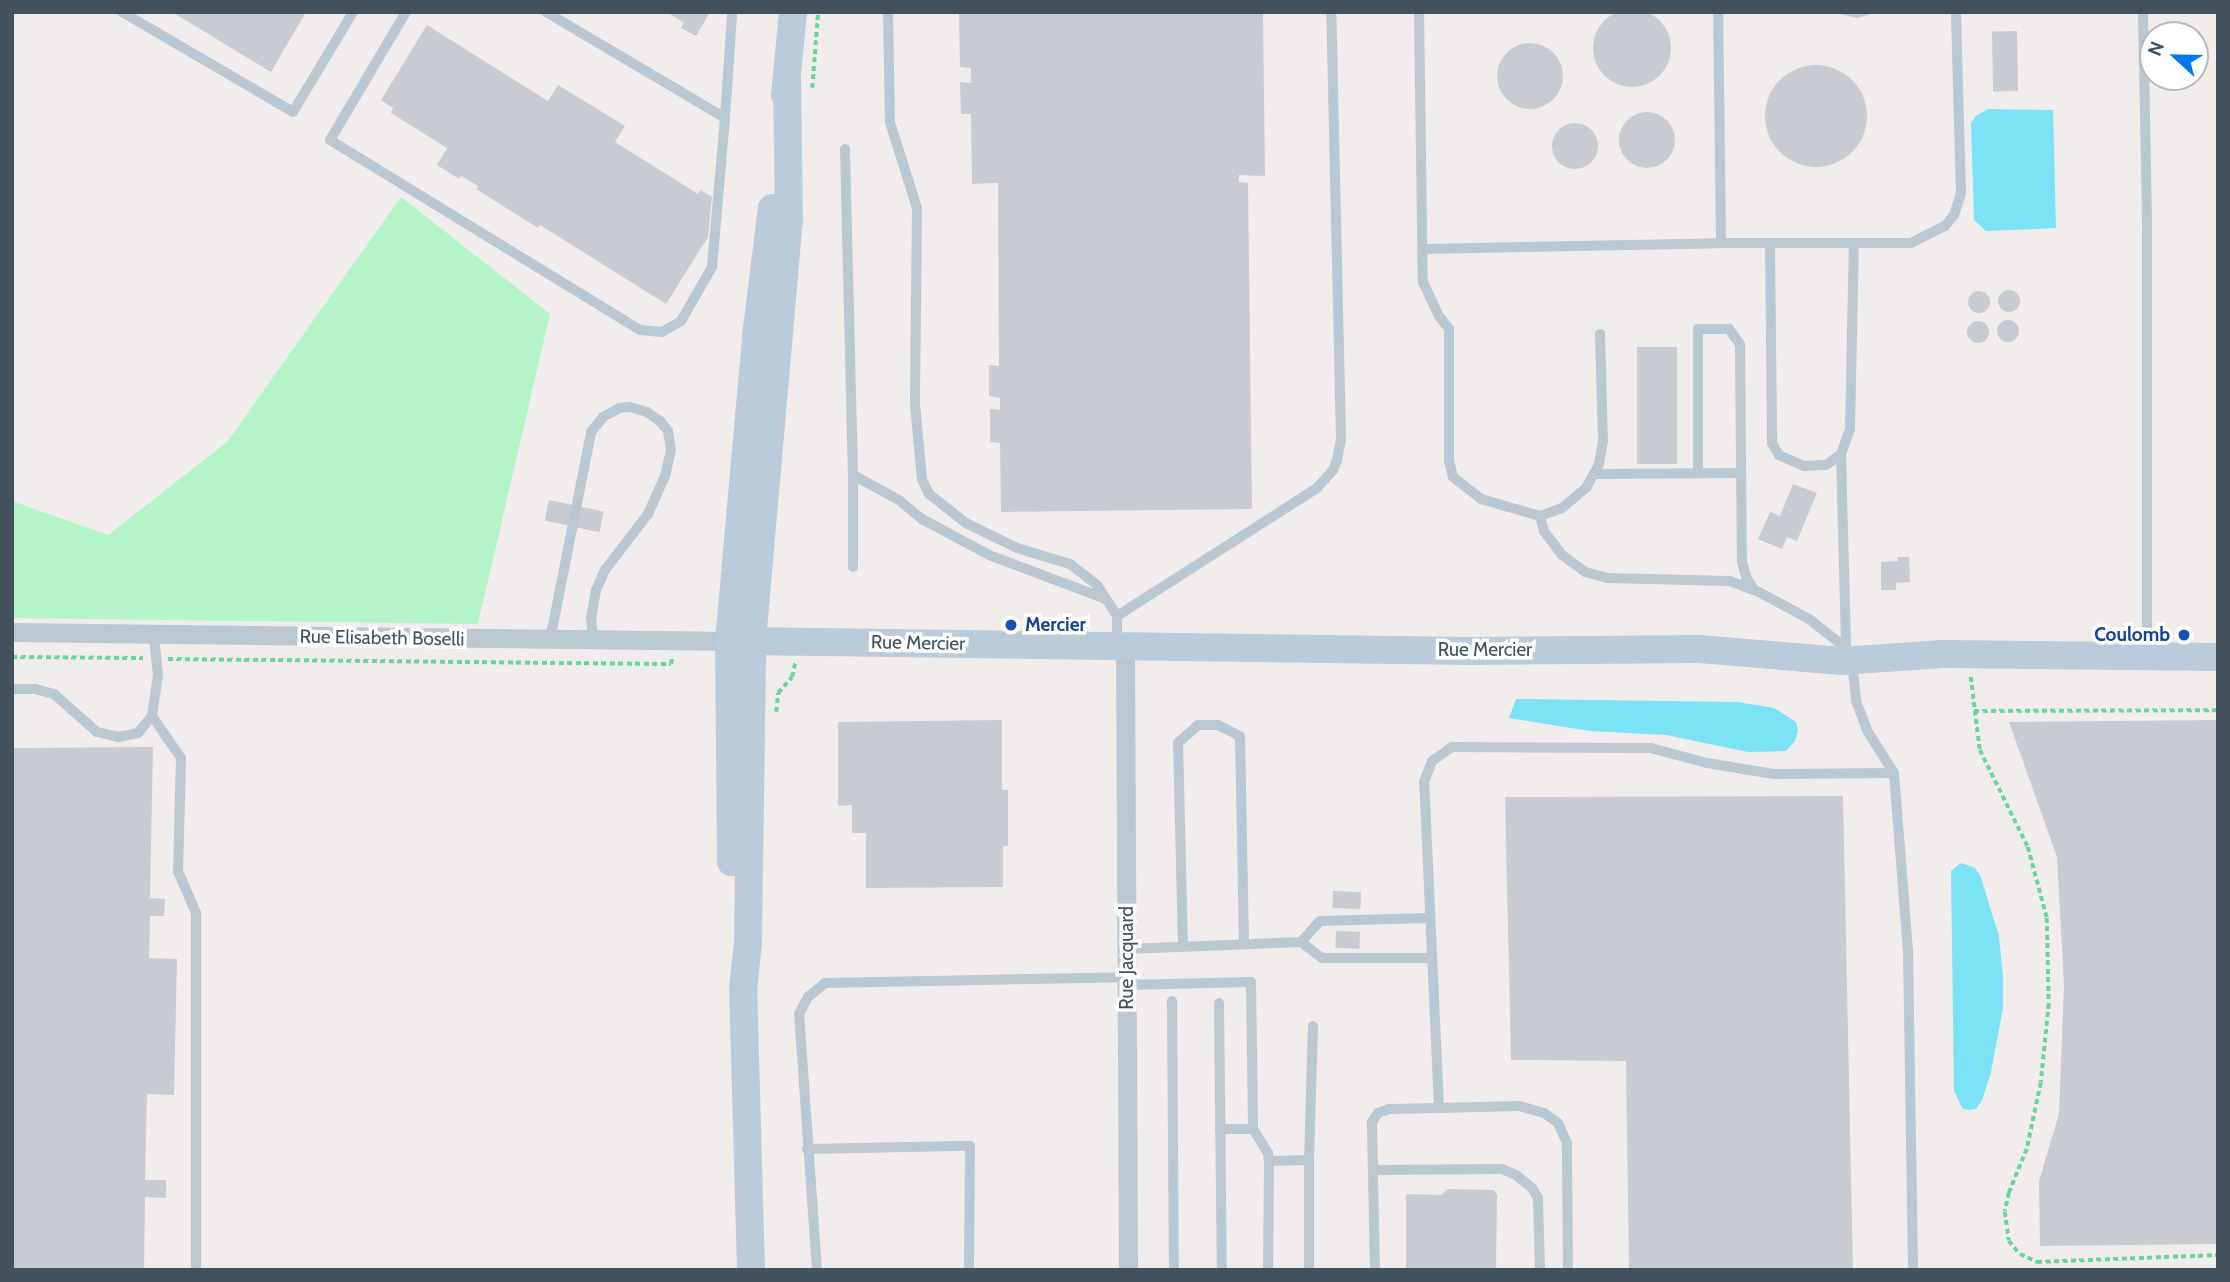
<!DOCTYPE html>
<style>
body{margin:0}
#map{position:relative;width:2230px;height:1282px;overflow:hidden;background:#f0ecec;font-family:Cabin,sans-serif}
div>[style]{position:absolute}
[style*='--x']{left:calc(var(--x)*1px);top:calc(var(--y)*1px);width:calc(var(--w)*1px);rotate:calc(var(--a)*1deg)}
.green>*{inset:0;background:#b4f4c9}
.water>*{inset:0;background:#7ce3f6}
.building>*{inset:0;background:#c8ccd2;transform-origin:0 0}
.round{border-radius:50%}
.path>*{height:3.5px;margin-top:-1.75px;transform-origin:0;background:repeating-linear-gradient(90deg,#68d69a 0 5px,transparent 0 8.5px)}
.lane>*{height:10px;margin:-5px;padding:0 5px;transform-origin:5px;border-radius:5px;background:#bbc8d1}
.street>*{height:19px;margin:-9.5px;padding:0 9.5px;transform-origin:9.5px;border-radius:9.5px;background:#bbc8d1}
.secondary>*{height:28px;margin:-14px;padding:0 14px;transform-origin:14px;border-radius:14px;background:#bccbd9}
.dots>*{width:19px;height:19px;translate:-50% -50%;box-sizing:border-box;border:4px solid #fff;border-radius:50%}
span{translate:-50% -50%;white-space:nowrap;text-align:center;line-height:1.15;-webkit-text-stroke:7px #fff;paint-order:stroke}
.transit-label{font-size:19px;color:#164399;font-weight:700}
.left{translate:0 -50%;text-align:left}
.right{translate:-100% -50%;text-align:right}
.street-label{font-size:19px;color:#43525c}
.frame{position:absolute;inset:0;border:14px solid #43525c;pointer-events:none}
.north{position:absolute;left:2139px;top:21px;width:70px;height:70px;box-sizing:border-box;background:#fff;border:2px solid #b4babe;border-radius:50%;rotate:292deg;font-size:19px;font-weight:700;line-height:28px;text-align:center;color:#43525c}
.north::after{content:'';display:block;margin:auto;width:24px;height:32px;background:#0378f3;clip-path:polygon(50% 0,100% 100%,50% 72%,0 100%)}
</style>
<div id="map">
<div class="green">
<i style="clip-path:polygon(401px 197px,550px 314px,478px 624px,12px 618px,12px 501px,108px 535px,227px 442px)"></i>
</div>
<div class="water">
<i style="clip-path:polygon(1988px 109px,2053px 110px,2056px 228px,1986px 231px,1974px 220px,1971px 123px,1976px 116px)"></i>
<i style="clip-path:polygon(1516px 699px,1738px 702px,1774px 708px,1796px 722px,1798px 731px,1795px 741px,1786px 751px,1748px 752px,1666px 735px,1590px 731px,1509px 718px)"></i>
<i style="clip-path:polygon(1961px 863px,1975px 868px,1980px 875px,1999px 936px,2003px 977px,2003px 1008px,1991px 1072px,1982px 1100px,1976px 1109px,1968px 1110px,1962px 1108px,1954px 1091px,1951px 871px)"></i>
</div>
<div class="building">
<i class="round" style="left:1593px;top:9px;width:78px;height:78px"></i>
<i style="clip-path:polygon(172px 12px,306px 12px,271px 72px)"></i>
<i style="clip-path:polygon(667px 12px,710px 12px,696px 36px,681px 28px,684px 23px)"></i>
<i style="clip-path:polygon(959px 12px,1263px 12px,1265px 176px,1239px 175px,1239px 182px,1248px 183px,1252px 509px,1001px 512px,1000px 443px,990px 442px,990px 409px,1000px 410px,1000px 398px,989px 396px,989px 365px,999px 366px,998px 183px,972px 184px,971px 114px,961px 114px,960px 82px,971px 83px,971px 68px,960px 67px)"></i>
<i style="clip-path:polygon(1879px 12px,1857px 18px,1835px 13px,1835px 12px)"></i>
<i style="clip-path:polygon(427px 25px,548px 101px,558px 85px,625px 126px,615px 142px,698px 194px,700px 190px,712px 197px,708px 237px,666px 304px,540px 225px,538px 228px,476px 189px,478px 186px,461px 176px,459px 179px,437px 165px,447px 148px,391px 113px,393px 108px,381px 100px)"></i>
<i style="left:2017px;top:31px;width:60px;height:25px;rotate:89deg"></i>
<i class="round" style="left:1497px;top:43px;width:66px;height:66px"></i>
<i class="round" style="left:1765px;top:65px;width:102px;height:102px"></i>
<i class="round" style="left:1619px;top:112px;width:56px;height:56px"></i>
<i class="round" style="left:1552px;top:123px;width:46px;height:46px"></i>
<i class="round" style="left:1998px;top:290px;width:22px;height:22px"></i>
<i class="round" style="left:1968px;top:291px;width:22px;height:22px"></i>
<i class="round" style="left:1997px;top:320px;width:22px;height:22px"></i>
<i class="round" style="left:1967px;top:321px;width:22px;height:22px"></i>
<i style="left:1637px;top:347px;width:40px;height:117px"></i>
<i style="clip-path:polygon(1793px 484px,1817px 493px,1797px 541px,1787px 537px,1782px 549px,1758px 539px,1770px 512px,1780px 516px)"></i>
<i style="left:549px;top:500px;width:56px;height:21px;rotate:12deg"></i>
<i style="clip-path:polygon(1897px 557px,1909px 557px,1910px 582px,1896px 583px,1896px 590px,1881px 590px,1881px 562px,1898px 561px)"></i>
<i style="clip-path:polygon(1002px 720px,1002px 790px,1008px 790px,1008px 846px,1003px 846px,1003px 887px,866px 888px,866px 833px,852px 833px,852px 805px,838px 806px,838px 722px)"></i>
<i style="clip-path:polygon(2218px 720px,2218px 1244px,2040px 1246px,2039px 1181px,2059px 1114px,2064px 985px,2057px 857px,2009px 722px)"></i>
<i style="clip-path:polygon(153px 747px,150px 898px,165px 899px,164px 916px,150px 916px,149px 958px,177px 959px,174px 1095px,147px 1094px,145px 1180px,166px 1180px,166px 1198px,145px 1197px,144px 1270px,12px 1270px,12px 748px)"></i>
<i style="clip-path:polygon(1843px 796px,1853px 1270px,1629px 1270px,1626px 1061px,1511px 1060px,1505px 797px)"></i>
<i style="left:1333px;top:891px;width:28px;height:17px;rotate:2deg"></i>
<i style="left:1336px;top:931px;width:24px;height:17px;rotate:2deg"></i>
<i style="clip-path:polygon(1448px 1189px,1494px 1190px,1497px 1195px,1496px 1270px,1406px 1270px,1406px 1194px,1441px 1195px)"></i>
</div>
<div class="path">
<i style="--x:812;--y:88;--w:76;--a:-85.5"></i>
<i style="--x:12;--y:657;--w:131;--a:0.4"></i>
<i style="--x:168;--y:659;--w:503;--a:0.57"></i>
<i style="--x:671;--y:664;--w:8;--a:-83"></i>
<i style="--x:1971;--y:677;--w:74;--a:83"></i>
<i style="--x:1980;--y:750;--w:108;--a:63.7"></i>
<i style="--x:2028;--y:847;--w:73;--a:75"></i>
<i style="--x:2047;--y:918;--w:86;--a:88.7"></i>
<i style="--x:2049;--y:1004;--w:79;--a:95.8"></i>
<i style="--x:2041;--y:1083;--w:67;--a:102"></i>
<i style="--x:2027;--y:1149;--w:48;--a:112.2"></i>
<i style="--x:2009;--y:1193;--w:19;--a:102"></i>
<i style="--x:2005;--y:1212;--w:29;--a:82"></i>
<i style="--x:2009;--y:1241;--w:17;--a:50"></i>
<i style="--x:2020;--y:1254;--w:19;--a:25"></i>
<i style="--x:2037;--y:1262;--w:181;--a:-2.2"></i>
<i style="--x:1974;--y:711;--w:244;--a:-0.2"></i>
<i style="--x:776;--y:712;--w:19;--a:-84"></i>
<i style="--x:778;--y:693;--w:21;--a:-49"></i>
<i style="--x:792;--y:677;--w:14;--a:-78"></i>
</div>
<div class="lane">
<i style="--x:122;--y:12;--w:198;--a:30.3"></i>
<i style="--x:293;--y:112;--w:117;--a:-59"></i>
<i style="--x:406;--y:12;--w:149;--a:120.7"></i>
<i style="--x:330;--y:140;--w:364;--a:31.5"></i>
<i style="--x:640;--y:330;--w:22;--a:5"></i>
<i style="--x:662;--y:332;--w:22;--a:-30"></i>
<i style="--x:681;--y:321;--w:62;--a:-60.1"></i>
<i style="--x:712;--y:267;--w:150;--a:-85"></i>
<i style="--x:546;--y:12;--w:208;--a:30.6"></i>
<i style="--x:725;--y:118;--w:103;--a:-86.1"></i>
<i style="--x:888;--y:12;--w:110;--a:89"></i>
<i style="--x:890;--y:122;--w:90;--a:72.6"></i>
<i style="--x:917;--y:208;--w:196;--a:90.6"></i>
<i style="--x:915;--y:404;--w:75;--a:84.7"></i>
<i style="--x:922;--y:479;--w:17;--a:65"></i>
<i style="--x:929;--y:494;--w:47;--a:38.1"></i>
<i style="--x:966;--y:523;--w:57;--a:26.1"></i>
<i style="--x:1017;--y:548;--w:55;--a:16.8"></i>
<i style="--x:1070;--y:564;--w:34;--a:38"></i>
<i style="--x:1097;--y:585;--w:37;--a:57"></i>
<i style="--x:1117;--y:616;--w:26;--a:90"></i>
<i style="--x:1419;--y:12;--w:270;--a:89.2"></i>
<i style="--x:1423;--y:282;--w:38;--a:65"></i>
<i style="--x:1439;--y:316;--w:16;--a:52"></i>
<i style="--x:1449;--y:329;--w:132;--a:90"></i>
<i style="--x:1449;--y:461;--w:16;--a:76"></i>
<i style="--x:1453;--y:477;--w:36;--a:38"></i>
<i style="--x:1481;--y:499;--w:61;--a:16.1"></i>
<i style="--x:2143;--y:12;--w:216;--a:88.9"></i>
<i style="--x:2147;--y:228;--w:428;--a:90"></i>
<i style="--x:845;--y:149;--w:326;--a:88.6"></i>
<i style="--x:853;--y:475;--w:52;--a:28.5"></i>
<i style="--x:899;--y:500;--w:30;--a:40"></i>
<i style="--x:922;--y:519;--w:76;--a:28.2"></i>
<i style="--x:989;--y:555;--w:125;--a:20.6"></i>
<i style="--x:1721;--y:243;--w:190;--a:0"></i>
<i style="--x:1911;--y:243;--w:38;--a:-27"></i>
<i style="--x:1945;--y:226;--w:14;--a:-51"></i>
<i style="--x:1954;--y:215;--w:23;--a:-72"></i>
<i style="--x:1961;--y:193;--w:181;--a:-91.6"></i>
<i style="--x:1770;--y:243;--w:200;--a:89.4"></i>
<i style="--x:1772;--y:443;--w:14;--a:60"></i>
<i style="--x:1779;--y:455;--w:27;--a:24"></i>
<i style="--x:1804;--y:466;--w:22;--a:-3"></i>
<i style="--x:1826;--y:465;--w:19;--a:-36"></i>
<i style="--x:1841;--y:454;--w:27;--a:-70"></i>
<i style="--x:1850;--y:429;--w:186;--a:-88.8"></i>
<i style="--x:1422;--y:249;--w:299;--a:-1.1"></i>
<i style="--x:1721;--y:243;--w:231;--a:-90.7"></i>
<i style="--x:1600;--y:334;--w:107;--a:88.4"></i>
<i style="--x:1603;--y:441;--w:23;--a:100"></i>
<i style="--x:1599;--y:464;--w:26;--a:118"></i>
<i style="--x:1587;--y:487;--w:33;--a:140"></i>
<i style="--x:1562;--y:508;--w:23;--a:160"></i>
<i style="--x:1540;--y:516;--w:16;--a:75"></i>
<i style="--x:1544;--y:531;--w:30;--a:53"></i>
<i style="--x:1562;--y:555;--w:29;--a:36"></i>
<i style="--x:1585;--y:572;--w:23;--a:15"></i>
<i style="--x:1607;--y:578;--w:123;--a:1.4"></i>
<i style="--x:1730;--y:581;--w:31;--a:21"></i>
<i style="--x:1759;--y:592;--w:57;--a:28.4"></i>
<i style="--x:1809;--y:619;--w:47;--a:38.1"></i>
<i style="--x:1846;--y:648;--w:24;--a:73"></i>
<i style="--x:1853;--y:671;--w:30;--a:84"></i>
<i style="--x:1856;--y:701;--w:33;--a:69"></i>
<i style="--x:1868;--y:732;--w:49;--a:57.6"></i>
<i style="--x:1894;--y:773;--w:177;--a:85.5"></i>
<i style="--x:1908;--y:949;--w:321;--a:89.1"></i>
<i style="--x:1841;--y:454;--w:194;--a:88.5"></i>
<i style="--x:1698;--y:472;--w:143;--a:-90"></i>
<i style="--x:1698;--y:329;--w:31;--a:0"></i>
<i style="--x:1729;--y:329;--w:19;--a:54"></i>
<i style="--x:1740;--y:344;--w:218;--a:89.5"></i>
<i style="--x:1742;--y:562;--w:16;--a:75"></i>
<i style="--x:1746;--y:577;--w:15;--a:58"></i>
<i style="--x:1594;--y:474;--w:147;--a:-0.4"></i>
<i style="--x:853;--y:475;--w:92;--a:90"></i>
<i style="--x:1117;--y:616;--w:237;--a:-32.6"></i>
<i style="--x:1317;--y:488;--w:24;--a:-48"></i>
<i style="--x:1333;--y:470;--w:11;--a:-68"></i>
<i style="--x:1337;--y:460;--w:21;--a:-79"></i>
<i style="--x:1341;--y:439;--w:427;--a:-91.3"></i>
<i style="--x:550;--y:640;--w:212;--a:-78.8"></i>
<i style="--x:591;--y:432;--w:19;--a:-51"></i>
<i style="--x:603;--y:417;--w:18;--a:-29"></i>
<i style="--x:619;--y:408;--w:11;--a:-5"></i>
<i style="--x:630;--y:407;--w:18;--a:16"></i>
<i style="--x:647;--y:412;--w:16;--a:35"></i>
<i style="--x:660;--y:421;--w:13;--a:51"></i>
<i style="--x:668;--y:431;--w:19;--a:81"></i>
<i style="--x:671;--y:450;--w:27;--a:103"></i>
<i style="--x:665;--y:476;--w:42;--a:114.1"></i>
<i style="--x:648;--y:514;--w:71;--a:127.5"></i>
<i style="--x:605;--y:570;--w:22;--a:114"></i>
<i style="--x:596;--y:590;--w:27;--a:100"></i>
<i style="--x:591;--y:617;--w:23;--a:85"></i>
<i style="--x:12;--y:689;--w:23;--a:0"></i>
<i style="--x:35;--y:689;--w:20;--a:15"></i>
<i style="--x:54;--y:694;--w:57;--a:41.5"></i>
<i style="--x:97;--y:732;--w:22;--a:13"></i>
<i style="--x:118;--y:737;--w:20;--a:-11"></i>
<i style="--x:138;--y:733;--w:22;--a:-51"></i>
<i style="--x:152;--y:716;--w:41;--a:-81.7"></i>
<i style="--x:158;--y:675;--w:39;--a:-96"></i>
<i style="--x:152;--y:716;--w:51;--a:55.4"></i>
<i style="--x:181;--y:758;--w:113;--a:91.5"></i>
<i style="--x:178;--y:871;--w:46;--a:66.8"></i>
<i style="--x:196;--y:913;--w:357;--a:90"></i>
<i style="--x:1301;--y:942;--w:28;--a:-48"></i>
<i style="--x:1320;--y:921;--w:109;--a:-1.6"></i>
<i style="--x:1183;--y:946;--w:203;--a:-91.4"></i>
<i style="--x:1178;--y:743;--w:27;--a:-42"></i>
<i style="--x:1198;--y:725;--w:20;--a:0"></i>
<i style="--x:1218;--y:725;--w:25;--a:27"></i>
<i style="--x:1240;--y:736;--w:208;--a:88.9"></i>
<i style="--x:1127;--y:949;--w:174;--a:-2.3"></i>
<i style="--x:1301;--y:942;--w:26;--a:37"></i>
<i style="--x:1322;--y:958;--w:109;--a:0"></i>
<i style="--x:1126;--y:985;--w:125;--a:-1.4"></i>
<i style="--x:1251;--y:982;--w:147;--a:89.2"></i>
<i style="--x:1253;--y:1129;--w:28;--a:58"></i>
<i style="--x:1268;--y:1153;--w:8;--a:83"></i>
<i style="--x:1269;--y:1161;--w:109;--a:90.5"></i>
<i style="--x:1172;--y:1001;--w:269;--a:89.6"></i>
<i style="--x:1219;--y:1003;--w:267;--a:89.4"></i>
<i style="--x:1220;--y:1129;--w:33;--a:0"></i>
<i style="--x:807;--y:1149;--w:163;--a:-1.1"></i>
<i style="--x:970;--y:1146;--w:124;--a:90.5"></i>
<i style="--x:1309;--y:1160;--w:134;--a:-88.3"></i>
<i style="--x:1269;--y:1161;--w:40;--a:-1.4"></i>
<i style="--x:1309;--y:1160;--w:110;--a:90"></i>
<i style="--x:1373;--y:1170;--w:129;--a:-0.4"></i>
<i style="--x:1502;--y:1169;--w:15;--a:23"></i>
<i style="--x:1516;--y:1175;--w:21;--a:39"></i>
<i style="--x:1532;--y:1188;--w:12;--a:59"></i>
<i style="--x:1538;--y:1198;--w:72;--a:88.4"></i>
<i style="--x:817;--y:1270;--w:257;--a:-94"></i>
<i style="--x:799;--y:1014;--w:19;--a:-62"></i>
<i style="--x:808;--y:997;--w:22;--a:-39"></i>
<i style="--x:825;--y:983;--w:302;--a:-1.1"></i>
<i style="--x:1375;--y:1270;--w:148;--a:-91.2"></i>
<i style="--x:1372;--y:1122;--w:11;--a:-56"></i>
<i style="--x:1378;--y:1113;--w:12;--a:-20"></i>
<i style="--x:1389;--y:1109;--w:50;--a:-1.1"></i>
<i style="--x:1568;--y:1270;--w:127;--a:-90.5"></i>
<i style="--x:1567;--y:1143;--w:22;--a:-114"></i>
<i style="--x:1558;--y:1123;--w:17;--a:-144"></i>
<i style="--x:1544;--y:1113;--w:26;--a:-164"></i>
<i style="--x:1519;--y:1106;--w:80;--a:178.6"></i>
<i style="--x:1439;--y:1108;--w:326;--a:-92.6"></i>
<i style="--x:1424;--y:782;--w:22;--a:-69"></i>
<i style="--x:1432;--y:761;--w:24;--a:-35"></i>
<i style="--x:1452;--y:747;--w:199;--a:0.3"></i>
<i style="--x:1651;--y:748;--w:58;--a:15"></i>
<i style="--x:1707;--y:763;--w:68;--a:9.3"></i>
<i style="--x:1774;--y:774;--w:120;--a:-0.5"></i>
</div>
<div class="street">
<i style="--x:12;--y:632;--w:727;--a:0.71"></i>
<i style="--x:1125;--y:646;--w:624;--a:89.72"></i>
</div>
<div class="secondary">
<i style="--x:785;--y:95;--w:83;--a:-84.5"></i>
<i style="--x:752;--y:641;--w:718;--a:0.8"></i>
<i style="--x:1470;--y:651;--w:229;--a:-0.5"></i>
<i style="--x:1699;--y:649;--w:143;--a:4.8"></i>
<i style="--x:1841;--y:661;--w:102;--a:-3.9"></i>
<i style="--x:1943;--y:654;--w:275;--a:0.6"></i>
<i style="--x:731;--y:862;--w:221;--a:-90.5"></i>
<i style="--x:729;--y:641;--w:306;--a:-84.9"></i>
<i style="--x:756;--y:336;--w:129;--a:-82.9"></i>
<i style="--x:751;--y:1270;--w:280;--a:-91.6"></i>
<i style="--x:743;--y:990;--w:48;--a:-84.1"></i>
<i style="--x:748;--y:942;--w:301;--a:-89.2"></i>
<i style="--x:752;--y:641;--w:422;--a:-85"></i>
<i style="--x:789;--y:221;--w:143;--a:-90.8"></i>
</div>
<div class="dots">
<i style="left:1011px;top:625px;background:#1a4fb4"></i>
<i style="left:2184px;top:635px;background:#1a4fb4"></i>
</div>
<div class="transit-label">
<span class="left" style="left:1025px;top:625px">Mercier</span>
<span class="right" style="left:2170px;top:635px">Coulomb</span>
</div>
<div class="street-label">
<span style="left:382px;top:638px;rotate:1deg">Rue Elisabeth Boselli</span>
<span style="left:918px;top:643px;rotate:1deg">Rue Mercier</span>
<span style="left:1485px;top:650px">Rue Mercier</span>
<span style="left:1127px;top:958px;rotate:-90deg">Rue Jacquard</span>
</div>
<div class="frame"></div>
<div class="north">N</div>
</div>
